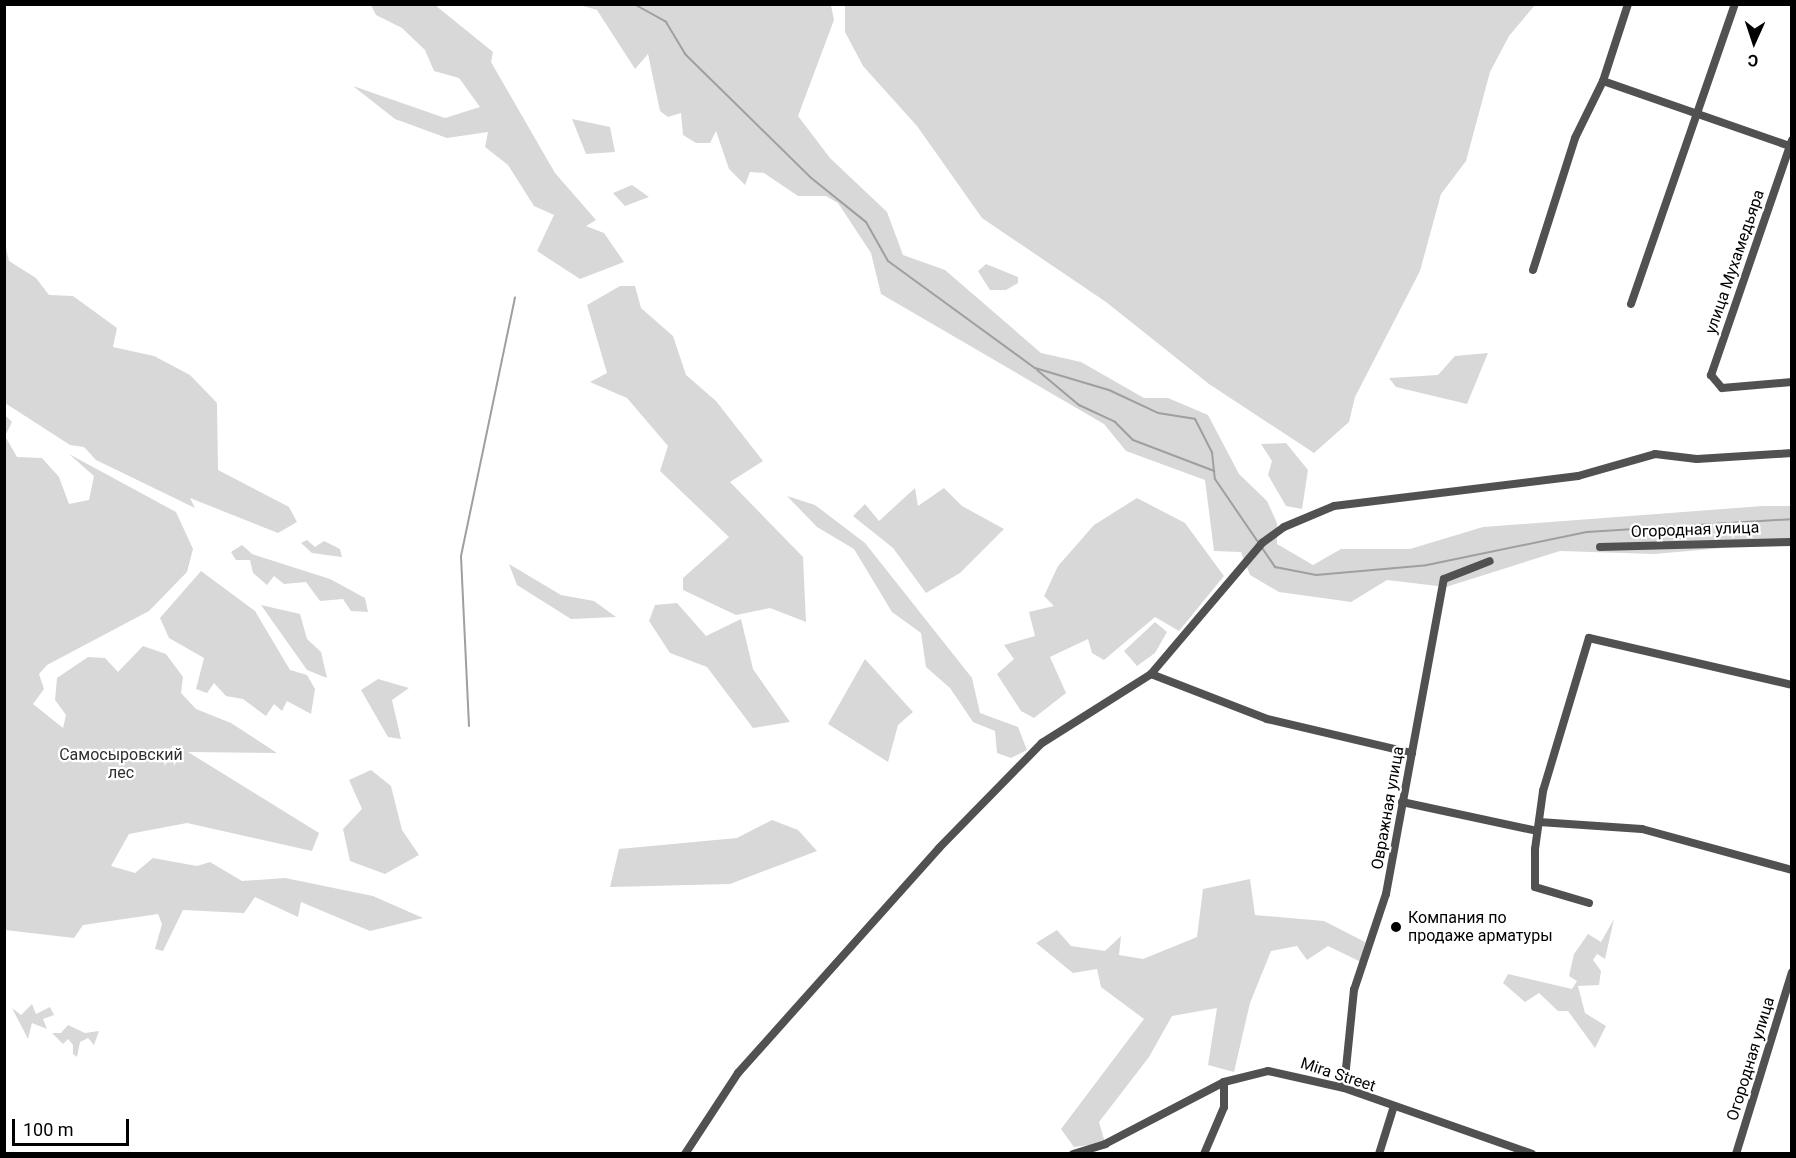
<!DOCTYPE html>
<meta charset="utf-8">
<style>
body{margin:0}
#map{position:relative;width:1796px;height:1158px;overflow:hidden;background:#fff;font-family:Roboto,sans-serif}
div>[style]{position:absolute}
[style*='--x']{left:calc(var(--x)*1px);top:calc(var(--y)*1px);width:calc(var(--w)*1px);rotate:calc(var(--a)*1deg)}
.green>*{inset:0;background:#d8d8d8}
.stream>*{height:2px;margin:-1px;padding:0 1px;transform-origin:1px;border-radius:1px;background:#9f9f9f}
.minor>*{height:8px;margin:-4px;padding:0 4px;transform-origin:4px;border-radius:4px;background:#515151}
.dots>*{width:16px;height:16px;translate:-50% -50%;box-sizing:border-box;border:3px solid #fff;border-radius:50%}
span{translate:-50% -50%;white-space:nowrap;text-align:center;line-height:1.15;-webkit-text-stroke:4.5px #fff;paint-order:stroke}
.street-label{font-size:16px;color:#000}
.park-label{font-size:16px;color:#2f2f2f}
.poi-label{font-size:16px;color:#000}
.left{translate:0 -50%;text-align:left}
.frame{position:absolute;inset:0;border:6px solid #000;pointer-events:none}
.north{position:absolute;left:1724px;top:12px;width:60px;height:60px;-webkit-text-stroke:4px #fff;paint-order:stroke;rotate:183deg;font-size:16px;font-weight:700;line-height:24px;text-align:center;color:#000}
.north::after{content:'';display:block;margin:auto;width:21px;height:27px;background:#000;clip-path:polygon(50% 0,100% 100%,50% 72%,0 100%)}
.scale{position:absolute;left:12px;top:1119px;width:117px;height:27px;box-sizing:border-box;border:3px solid #000;border-top:0;padding-left:8px;font-size:18px;line-height:21px;white-space:nowrap;color:#000;-webkit-text-stroke:4px #fff;paint-order:stroke}
</style>
<div id="map">
<div class="green">
<i style="clip-path:polygon(371px 5px,435px 5px,493px 52px,491px 62px,555px 173px,596px 220px,586px 226px,604px 233px,624px 262px,580px 279px,537px 251px,554px 215px,534px 206px,508px 165px,485px 147px,488px 132px,447px 138px,395px 119px,353px 86px,445px 118px,480px 107px,459px 78px,434px 71px,425px 50px,402px 28px,376px 15px)"></i>
<i style="clip-path:polygon(580px 5px,831px 5px,834px 20px,798px 116px,830px 158px,887px 212px,903px 255px,945px 270px,1041px 353px,1081px 362px,1144px 398px,1168px 398px,1208px 415px,1239px 474px,1267px 501px,1277px 523px,1277px 544px,1313px 565px,1341px 549px,1410px 549px,1483px 527px,1763px 506px,1791px 506px,1791px 542px,1654px 554px,1560px 551px,1446px 587px,1387px 580px,1351px 602px,1279px 592px,1250px 575px,1241px 552px,1214px 551px,1205px 480px,1126px 451px,1104px 424px,881px 294px,871px 253px,838px 203px,826px 196px,798px 196px,764px 173px,750px 172px,745px 185px,729px 169px,716px 131px,710px 143px,696px 143px,683px 135px,681px 113px,668px 117px,660px 111px,648px 54px,635px 69px,597px 10px)"></i>
<i style="clip-path:polygon(845px 5px,845px 4px,1535px 5px,1509px 36px,1490px 72px,1466px 161px,1441px 194px,1420px 271px,1355px 397px,1349px 422px,1314px 453px,1209px 384px,1106px 302px,982px 218px,917px 126px,863px 66px,845px 32px)"></i>
<i style="clip-path:polygon(572px 119px,610px 127px,615px 152px,586px 154px)"></i>
<i style="clip-path:polygon(632px 185px,649px 197px,625px 206px,613px 193px)"></i>
<i style="clip-path:polygon(5px 244px,9px 261px,36px 278px,49px 295px,73px 296px,117px 328px,113px 347px,154px 356px,190px 375px,217px 403px,218px 470px,289px 507px,297px 522px,278px 533px,190px 498px,195px 508px,96px 460px,84px 447px,70px 445px,5px 403px)"></i>
<i style="clip-path:polygon(986px 264px,1018px 277px,1018px 283px,1006px 290px,990px 290px,978px 271px)"></i>
<i style="clip-path:polygon(620px 286px,635px 286px,641px 308px,673px 336px,686px 375px,716px 401px,763px 461px,730px 482px,803px 557px,806px 622px,770px 608px,736px 615px,683px 590px,683px 578px,729px 537px,660px 471px,668px 446px,627px 398px,590px 382px,607px 373px,587px 305px)"></i>
<i style="clip-path:polygon(1488px 353px,1467px 404px,1396px 387px,1389px 378px,1438px 375px,1455px 356px)"></i>
<i style="clip-path:polygon(5px 415px,12px 422px,5px 436px,17px 457px,42px 458px,59px 477px,69px 504px,89px 500px,94px 476px,69px 454px,176px 512px,193px 549px,187px 572px,149px 611px,47px 665px,39px 674px,44px 689px,33px 704px,63px 728px,66px 715px,55px 700px,57px 678px,88px 657px,105px 658px,118px 672px,143px 646px,166px 654px,183px 677px,181px 693px,196px 709px,231px 723px,277px 753px,188px 752px,319px 833px,312px 851px,187px 823px,129px 834px,111px 866px,135px 873px,153px 858px,197px 866px,210px 862px,242px 881px,285px 878px,373px 896px,423px 918px,370px 931px,301px 902px,298px 917px,255px 897px,244px 913px,183px 910px,163px 951px,155px 949px,162px 924px,158px 914px,83px 925px,74px 938px,5px 930px)"></i>
<i style="clip-path:polygon(1286px 443px,1308px 470px,1302px 509px,1286px 506px,1268px 475px,1272px 461px,1261px 444px)"></i>
<i style="clip-path:polygon(915px 488px,918px 506px,944px 488px,962px 506px,1004px 529px,960px 573px,926px 593px,893px 548px,853px 516px,865px 504px,879px 521px)"></i>
<i style="clip-path:polygon(787px 496px,815px 505px,865px 543px,972px 678px,980px 713px,1018px 727px,1027px 750px,1011px 758px,997px 753px,995px 731px,973px 722px,950px 688px,926px 667px,921px 633px,892px 612px,854px 549px,817px 527px)"></i>
<i style="clip-path:polygon(1137px 498px,1185px 523px,1224px 576px,1179px 631px,1155px 617px,1104px 660px,1092px 653px,1088px 639px,1050px 657px,1066px 693px,1034px 718px,1021px 711px,997px 674px,1014px 659px,1004px 645px,1035px 636px,1029px 612px,1054px 606px,1044px 596px,1058px 566px,1094px 525px)"></i>
<i style="clip-path:polygon(307px 540px,315px 547px,324px 541px,340px 549px,342px 557px,312px 553px,301px 543px)"></i>
<i style="clip-path:polygon(242px 545px,252px 554px,330px 579px,365px 598px,368px 612px,351px 611px,343px 599px,320px 601px,306px 582px,284px 584px,274px 576px,267px 585px,253px 573px,250px 560px,236px 560px,231px 552px)"></i>
<i style="clip-path:polygon(509px 564px,561px 595px,594px 601px,616px 617px,571px 619px,517px 585px)"></i>
<i style="clip-path:polygon(201px 571px,255px 611px,290px 670px,307px 675px,315px 689px,311px 714px,287px 701px,282px 711px,274px 704px,266px 716px,243px 699px,226px 696px,214px 683px,207px 693px,196px 689px,204px 658px,169px 638px,160px 618px)"></i>
<i style="clip-path:polygon(677px 603px,706px 636px,741px 619px,753px 669px,790px 722px,753px 728px,707px 667px,670px 653px,649px 621px,655px 605px)"></i>
<i style="clip-path:polygon(261px 605px,300px 614px,307px 639px,321px 652px,327px 678px,307px 670px)"></i>
<i style="clip-path:polygon(1155px 622px,1167px 632px,1155px 653px,1137px 666px,1124px 651px)"></i>
<i style="clip-path:polygon(865px 659px,913px 712px,898px 725px,888px 762px,828px 724px)"></i>
<i style="clip-path:polygon(378px 679px,409px 688px,392px 700px,401px 739px,388px 737px,361px 690px)"></i>
<i style="clip-path:polygon(371px 770px,391px 786px,402px 830px,419px 855px,385px 874px,350px 861px,343px 829px,362px 809px,349px 780px)"></i>
<i style="clip-path:polygon(772px 820px,798px 830px,817px 851px,730px 884px,610px 887px,619px 849px,737px 838px)"></i>
<i style="clip-path:polygon(1250px 879px,1255px 915px,1324px 921px,1365px 942px,1361px 962px,1328px 946px,1307px 960px,1297px 946px,1271px 951px,1250px 1003px,1234px 1072px,1208px 1065px,1217px 1008px,1172px 1016px,1149px 1057px,1099px 1122px,1105px 1143px,1074px 1147px,1061px 1129px,1144px 1019px,1101px 987px,1097px 969px,1073px 973px,1036px 943px,1057px 930px,1071px 946px,1105px 951px,1121px 936px,1119px 955px,1143px 959px,1197px 937px,1203px 889px)"></i>
<i style="clip-path:polygon(1614px 919px,1605px 959px,1597px 954px,1593px 960px,1601px 971px,1599px 985px,1578px 986px,1585px 1013px,1606px 1026px,1595px 1048px,1568px 1011px,1558px 1011px,1539px 993px,1525px 1002px,1503px 983px,1508px 974px,1572px 989px,1577px 981px,1569px 976px,1574px 954px,1588px 934px,1601px 942px)"></i>
<i style="clip-path:polygon(32px 1004px,36px 1014px,50px 1007px,54px 1015px,43px 1019px,47px 1029px,32px 1023px,28px 1039px,12px 1008px,21px 1015px)"></i>
<i style="clip-path:polygon(68px 1025px,85px 1033px,99px 1031px,94px 1045px,88px 1038px,80px 1042px,77px 1057px,73px 1054px,73px 1045px,68px 1039px,63px 1044px,52px 1033px,61px 1033px)"></i>
</div>
<div class="stream">
<i style="--x:634;--y:4;--w:37;--a:29"></i>
<i style="--x:666;--y:22;--w:37;--a:59"></i>
<i style="--x:685;--y:54;--w:175;--a:44.5"></i>
<i style="--x:810;--y:177;--w:72;--a:38.8"></i>
<i style="--x:866;--y:222;--w:45;--a:60.6"></i>
<i style="--x:888;--y:261;--w:182;--a:36.1"></i>
<i style="--x:1035;--y:368;--w:77;--a:16.6"></i>
<i style="--x:1109;--y:390;--w:54;--a:25.1"></i>
<i style="--x:1158;--y:413;--w:37;--a:9"></i>
<i style="--x:1195;--y:419;--w:37;--a:63"></i>
<i style="--x:1212;--y:452;--w:27;--a:84"></i>
<i style="--x:1215;--y:479;--w:107;--a:55.7"></i>
<i style="--x:1275;--y:567;--w:42;--a:11"></i>
<i style="--x:1316;--y:575;--w:111;--a:-5.1"></i>
<i style="--x:1427;--y:565;--w:163;--a:-11.7"></i>
<i style="--x:1587;--y:532;--w:205;--a:-3.6"></i>
<i style="--x:1037;--y:370;--w:55;--a:39.8"></i>
<i style="--x:1079;--y:405;--w:40;--a:25"></i>
<i style="--x:1115;--y:422;--w:25;--a:45"></i>
<i style="--x:1133;--y:440;--w:87;--a:20.9"></i>
<i style="--x:469;--y:726;--w:170;--a:-92.7"></i>
<i style="--x:461;--y:556;--w:264;--a:-78.2"></i>
</div>
<div class="minor">
<i style="--x:1603;--y:81;--w:200;--a:19.2"></i>
<i style="--x:1792;--y:140;--w:249;--a:109"></i>
<i style="--x:1711;--y:375;--w:17;--a:50"></i>
<i style="--x:1722;--y:388;--w:70;--a:-4.9"></i>
<i style="--x:1533;--y:270;--w:139;--a:-72.3"></i>
<i style="--x:1575;--y:138;--w:64;--a:-63.8"></i>
<i style="--x:1603;--y:81;--w:81;--a:-72"></i>
<i style="--x:1631;--y:304;--w:318;--a:-70.9"></i>
<i style="--x:1600;--y:547;--w:192;--a:-1.5"></i>
<i style="--x:1151;--y:674;--w:124;--a:21.2"></i>
<i style="--x:1267;--y:719;--w:149;--a:13.2"></i>
<i style="--x:1402;--y:802;--w:138;--a:12.1"></i>
<i style="--x:1539;--y:822;--w:103;--a:3.9"></i>
<i style="--x:1642;--y:829;--w:156;--a:15.3"></i>
<i style="--x:1589;--y:903;--w:56;--a:-163.5"></i>
<i style="--x:1535;--y:887;--w:38;--a:-90"></i>
<i style="--x:1535;--y:849;--w:59;--a:-82.1"></i>
<i style="--x:1543;--y:791;--w:160;--a:-73.3"></i>
<i style="--x:1589;--y:638;--w:208;--a:13"></i>
<i style="--x:1344;--y:1088;--w:99;--a:-84.2"></i>
<i style="--x:1354;--y:990;--w:101;--a:-71.6"></i>
<i style="--x:1386;--y:894;--w:320;--a:-79.6"></i>
<i style="--x:1444;--y:579;--w:49;--a:-21.4"></i>
<i style="--x:685;--y:1154;--w:97;--a:-56.8"></i>
<i style="--x:738;--y:1073;--w:302;--a:-48.2"></i>
<i style="--x:939;--y:848;--w:147;--a:-45.6"></i>
<i style="--x:1042;--y:743;--w:129;--a:-32.3"></i>
<i style="--x:1151;--y:674;--w:172;--a:-49.7"></i>
<i style="--x:1262;--y:543;--w:27;--a:-36"></i>
<i style="--x:1284;--y:527;--w:54;--a:-22.8"></i>
<i style="--x:1334;--y:506;--w:246;--a:-7"></i>
<i style="--x:1578;--y:476;--w:80;--a:-15.9"></i>
<i style="--x:1655;--y:454;--w:42;--a:6.8"></i>
<i style="--x:1697;--y:459;--w:95;--a:-3.6"></i>
<i style="--x:1073;--y:1154;--w:34;--a:-17"></i>
<i style="--x:1105;--y:1144;--w:134;--a:-27.5"></i>
<i style="--x:1224;--y:1082;--w:45;--a:-14"></i>
<i style="--x:1268;--y:1071;--w:78;--a:12.6"></i>
<i style="--x:1344;--y:1088;--w:199;--a:19.3"></i>
<i style="--x:1204;--y:1154;--w:51;--a:-66.9"></i>
<i style="--x:1224;--y:1107;--w:25;--a:-90"></i>
<i style="--x:1379;--y:1154;--w:47;--a:-72.7"></i>
<i style="--x:1736;--y:1154;--w:190;--a:-72.9"></i>
</div>
<div class="dots">
<i style="left:1396px;top:927px;background:#000"></i>
</div>
<div class="street-label">
<span style="left:1735px;top:262px;rotate:-71deg">улица Мухамедьяра</span>
<span style="left:1695px;top:530px;rotate:-2deg">Огородная улица</span>
<span style="left:1388px;top:808px;rotate:-80deg">Овражная улица</span>
<span style="left:1751px;top:1059px;rotate:-73deg">Огородная улица</span>
<span style="left:1338px;top:1075px;rotate:18deg">Mira Street</span>
</div>
<div class="park-label">
<span style="left:121px;top:764px">Самосыровский<br>лес</span>
</div>
<div class="poi-label">
<span class="left" style="left:1408px;top:927px">Компания по<br>продаже арматуры</span>
</div>
<div class="frame"></div>
<div class="north">С</div>
<div class="scale">100 m</div>
</div>
